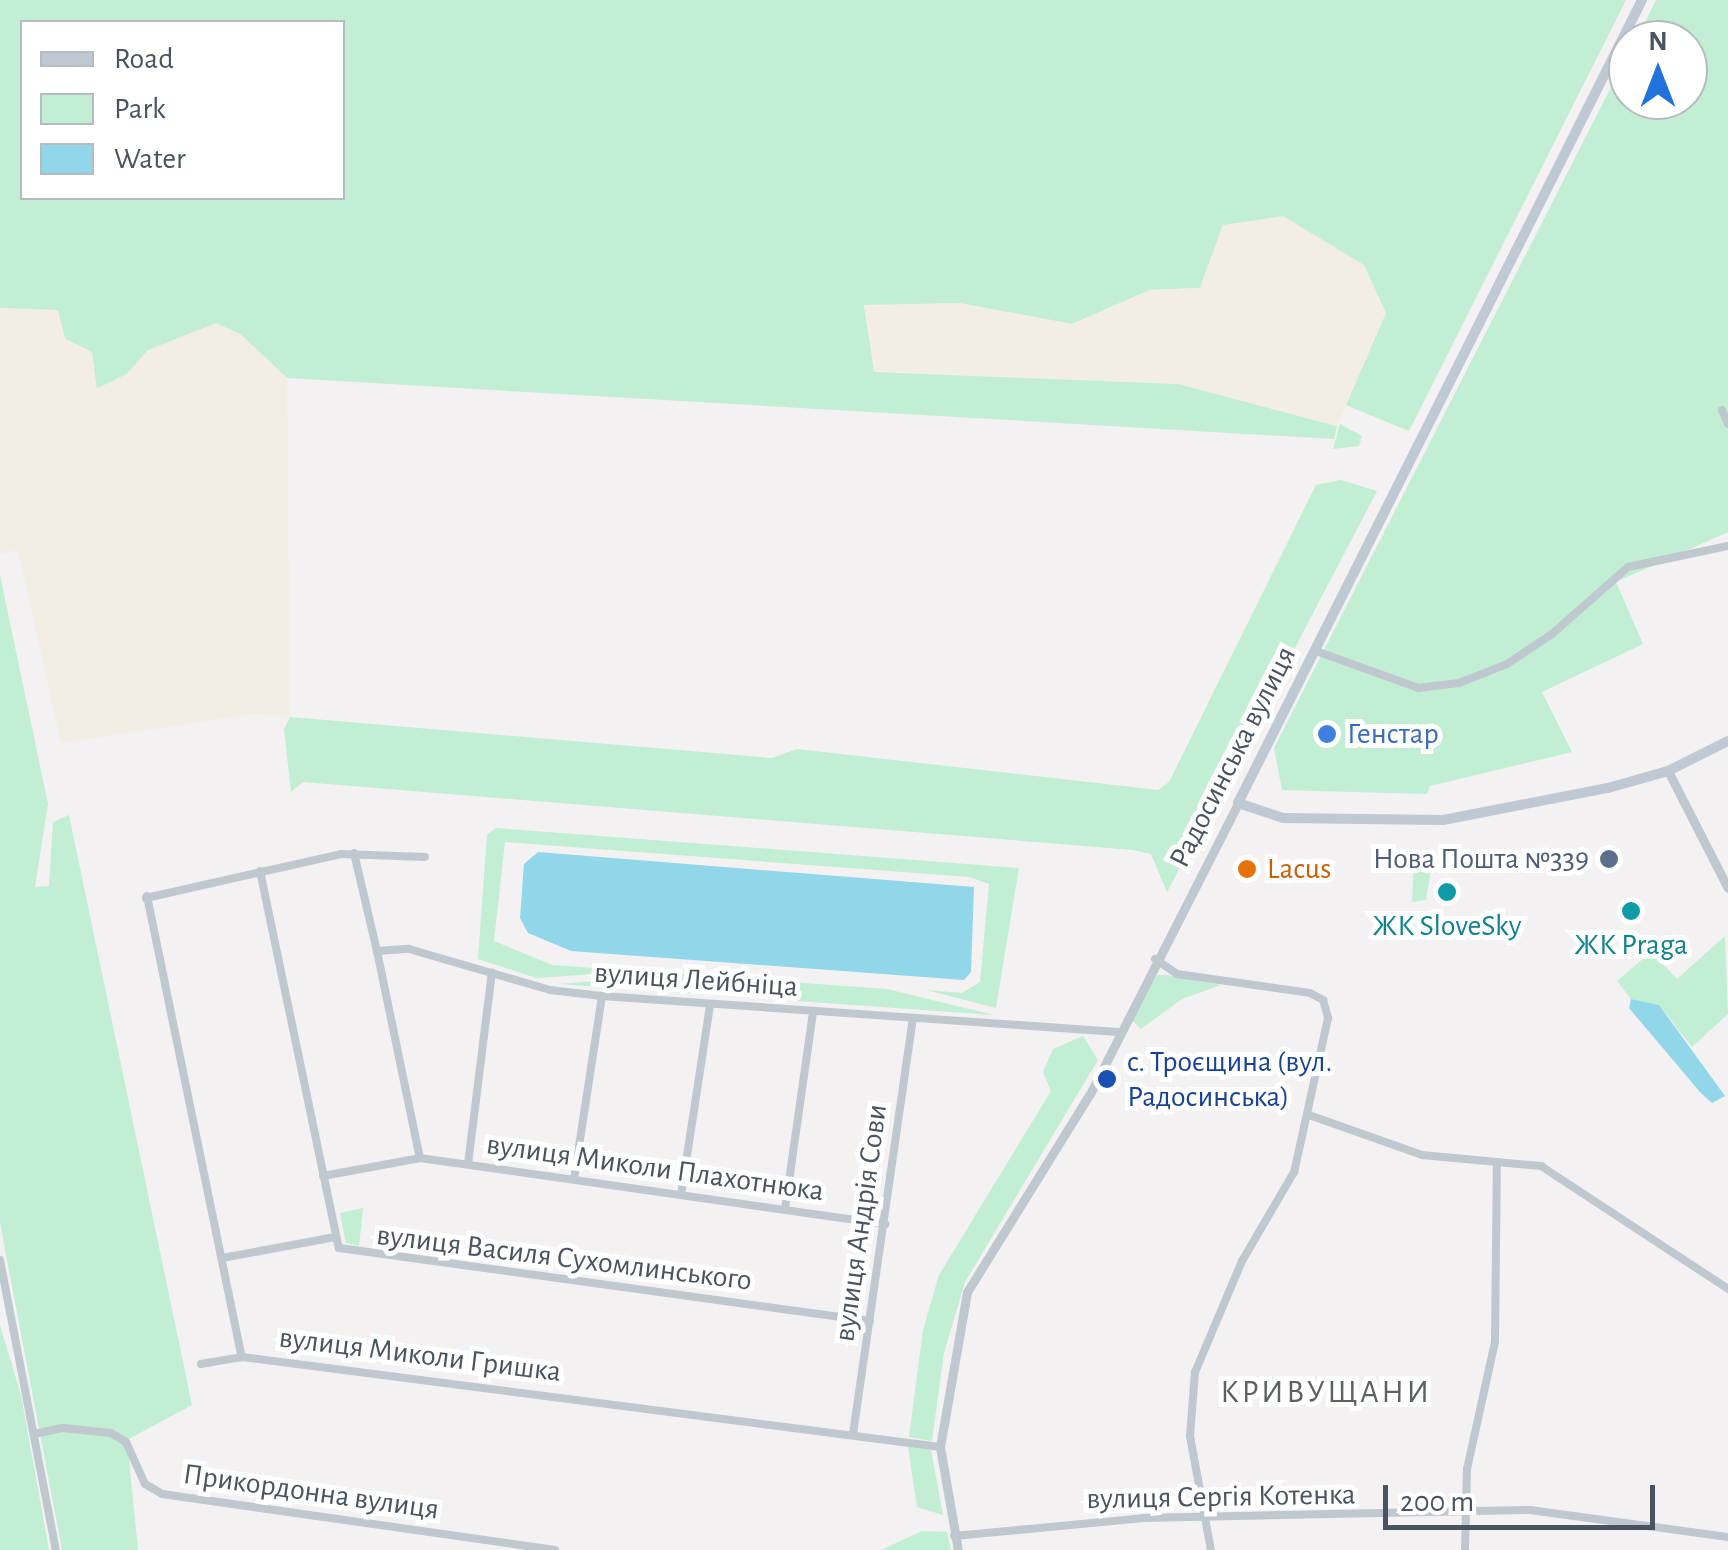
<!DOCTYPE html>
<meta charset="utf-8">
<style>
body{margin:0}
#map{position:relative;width:1728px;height:1550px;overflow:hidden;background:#f3f1f1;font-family:"Alegreya Sans",sans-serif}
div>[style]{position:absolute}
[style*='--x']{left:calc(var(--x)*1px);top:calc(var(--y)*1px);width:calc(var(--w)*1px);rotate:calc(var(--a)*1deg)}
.green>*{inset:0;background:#c2eed3}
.sand>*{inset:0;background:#f3eee3}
.water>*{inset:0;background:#91d6e9}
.minor>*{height:8px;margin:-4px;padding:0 4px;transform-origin:4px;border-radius:4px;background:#bfc8cf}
.tertiary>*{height:9px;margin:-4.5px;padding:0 4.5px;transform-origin:4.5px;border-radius:4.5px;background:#bfc8cf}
.secondary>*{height:10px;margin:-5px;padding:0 5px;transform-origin:5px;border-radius:5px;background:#bfc9d3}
.dots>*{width:28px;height:28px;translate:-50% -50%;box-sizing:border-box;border:5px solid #fff;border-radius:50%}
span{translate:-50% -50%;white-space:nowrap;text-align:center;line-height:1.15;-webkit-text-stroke:10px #fff;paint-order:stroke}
.shop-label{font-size:30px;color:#366cbe}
.left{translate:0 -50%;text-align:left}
.street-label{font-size:30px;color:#49545e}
.service-label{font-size:30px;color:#4e5e75}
.right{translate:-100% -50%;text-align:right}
.food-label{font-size:30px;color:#c56008}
.culture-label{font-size:30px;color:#0d838f}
.transit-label{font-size:30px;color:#164399}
.neighbourhood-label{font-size:32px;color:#5d6165;letter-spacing:2.5px}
.legend{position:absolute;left:20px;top:20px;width:325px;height:180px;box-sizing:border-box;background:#fff;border:2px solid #b6bbbf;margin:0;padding:12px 18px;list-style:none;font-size:30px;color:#49545e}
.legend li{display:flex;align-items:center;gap:20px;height:50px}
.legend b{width:50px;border:2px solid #b6bbbf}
.north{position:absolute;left:1608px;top:20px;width:100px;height:100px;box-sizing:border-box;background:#fff;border:2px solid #b6bbbf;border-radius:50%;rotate:0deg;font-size:28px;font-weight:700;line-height:40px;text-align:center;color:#49545e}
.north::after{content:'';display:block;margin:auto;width:35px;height:45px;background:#2172dd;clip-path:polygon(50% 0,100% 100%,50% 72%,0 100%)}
.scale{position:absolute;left:1383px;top:1485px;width:272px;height:45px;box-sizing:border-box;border:5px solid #49545e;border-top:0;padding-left:12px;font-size:30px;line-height:35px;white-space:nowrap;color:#49545e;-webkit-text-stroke:8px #fff;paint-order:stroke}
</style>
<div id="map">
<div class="green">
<i style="clip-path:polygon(evenodd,0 0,1626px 0,1409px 431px,1343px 404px,1386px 313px,1223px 225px,1200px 288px,1150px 290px,1072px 324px,959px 303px,864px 306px,875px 372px,1179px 384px,1337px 426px,1334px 439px,287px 378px,240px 334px,148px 350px,127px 374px,96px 389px,92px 352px,65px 339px,58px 311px,0 308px,0 0,22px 22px,342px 22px,342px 198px,22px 198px,22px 22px)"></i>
<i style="clip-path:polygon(1656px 0,1728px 0,1728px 532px,1616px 582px,1643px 644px,1542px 692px,1572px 752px,1430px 786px,1427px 794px,1282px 790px,1274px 748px,1628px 54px,1628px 100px,1688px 100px,1688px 40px,1636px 40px)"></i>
<i style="clip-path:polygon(1340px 424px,1362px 436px,1359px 446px,1333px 449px)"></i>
<i style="clip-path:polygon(1341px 480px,1377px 491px,1167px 892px,1151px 854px,1133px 850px,303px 782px,291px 792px,284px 729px,290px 717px,772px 758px,797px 749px,1158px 790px,1169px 782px,1316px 485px)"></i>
<i style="clip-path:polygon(0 575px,48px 804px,35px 887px,49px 886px,53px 822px,69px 815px,192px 1405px,127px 1440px,138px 1550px,62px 1550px,0 1223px)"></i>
<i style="clip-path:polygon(496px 828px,1019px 868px,996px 1008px,926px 990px,962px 993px,980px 982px,989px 884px,969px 877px,505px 842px,494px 941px,552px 965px,637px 971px,536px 978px,478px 959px,487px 835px)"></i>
<i style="clip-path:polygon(1433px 858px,1426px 900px,1412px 902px,1414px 862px)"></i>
<i style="clip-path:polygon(1725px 936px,1728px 1014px,1692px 1047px,1659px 1005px,1631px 999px,1617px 981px,1651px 952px,1677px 979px)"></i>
<i style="clip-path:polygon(678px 974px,887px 989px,994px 1015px,559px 984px)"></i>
<i style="clip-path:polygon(1157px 975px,1166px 975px,1221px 985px,1182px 999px,1141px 1029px,1131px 1019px)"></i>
<i style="clip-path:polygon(1083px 1036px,1098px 1060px,965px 1282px,944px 1353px,932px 1441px,909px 1437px,923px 1330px,939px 1275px,1051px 1091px,1043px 1072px,1053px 1049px)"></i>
<i style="clip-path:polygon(363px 1208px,359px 1246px,346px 1243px,340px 1213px)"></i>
<i style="clip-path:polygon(0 1325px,21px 1395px,49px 1550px,0 1550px)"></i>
<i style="clip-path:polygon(908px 1447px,931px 1450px,943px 1515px,917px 1507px)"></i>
<i style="clip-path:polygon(922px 1531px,947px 1532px,951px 1550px,881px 1550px)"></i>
</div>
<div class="sand">
<i style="clip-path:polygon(1283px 216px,1364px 265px,1386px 313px,1337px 426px,1179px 384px,874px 371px,864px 305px,959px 303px,1072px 324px,1150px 290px,1200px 288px,1223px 225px)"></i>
<i style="clip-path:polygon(0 308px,57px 310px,65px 339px,92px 352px,97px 389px,127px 374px,148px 350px,216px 323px,240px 334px,287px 378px,290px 717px,253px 714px,61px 743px,18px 550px,0 554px)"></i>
</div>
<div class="water">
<i style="clip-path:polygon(538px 852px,974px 887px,971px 972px,964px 980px,571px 951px,528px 933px,520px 918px,524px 864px)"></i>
<i style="clip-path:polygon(1631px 999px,1659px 1005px,1725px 1096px,1712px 1103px,1700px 1092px,1629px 1008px)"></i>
</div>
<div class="minor">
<i style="--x:1722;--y:410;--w:15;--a:67"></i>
<i style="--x:1316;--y:651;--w:109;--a:19.9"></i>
<i style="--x:1418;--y:688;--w:41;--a:-7"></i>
<i style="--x:1459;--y:683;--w:52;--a:-21.6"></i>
<i style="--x:1507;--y:664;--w:54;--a:-33.7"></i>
<i style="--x:1552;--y:634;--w:101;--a:-41.4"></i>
<i style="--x:1628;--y:567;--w:102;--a:-11.9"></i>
<i style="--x:354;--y:853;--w:101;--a:76.8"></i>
<i style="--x:377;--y:951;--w:32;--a:-4"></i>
<i style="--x:409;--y:949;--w:147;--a:16.2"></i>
<i style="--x:550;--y:990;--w:52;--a:6.6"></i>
<i style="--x:602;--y:996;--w:517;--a:3.99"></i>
<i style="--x:260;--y:871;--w:385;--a:78.2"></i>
<i style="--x:339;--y:1248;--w:536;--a:7.83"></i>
<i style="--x:147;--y:896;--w:471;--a:78.4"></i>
<i style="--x:242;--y:1357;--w:704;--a:7.35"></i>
<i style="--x:146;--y:898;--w:200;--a:-12.7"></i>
<i style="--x:341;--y:854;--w:84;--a:2"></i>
<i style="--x:377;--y:951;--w:211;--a:78.3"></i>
<i style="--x:420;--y:1158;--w:470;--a:8.1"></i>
<i style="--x:1155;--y:959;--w:27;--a:34"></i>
<i style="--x:1177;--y:974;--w:134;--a:8.1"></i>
<i style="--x:1310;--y:993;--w:15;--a:28"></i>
<i style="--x:1323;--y:1000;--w:19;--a:74"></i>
<i style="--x:1328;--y:1018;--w:158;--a:102.4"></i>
<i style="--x:1294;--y:1172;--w:103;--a:120.3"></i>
<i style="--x:1242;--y:1261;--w:121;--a:112.9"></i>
<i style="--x:1195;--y:1372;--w:64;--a:94.5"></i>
<i style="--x:1190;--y:1436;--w:116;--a:79.6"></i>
<i style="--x:1309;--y:1115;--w:120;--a:19.5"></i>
<i style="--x:1422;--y:1155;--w:120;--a:5.3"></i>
<i style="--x:1541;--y:1166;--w:224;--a:33.3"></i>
<i style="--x:468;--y:1164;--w:193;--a:-82.9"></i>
<i style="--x:323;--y:1176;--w:99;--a:-10.5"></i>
<i style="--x:574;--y:1179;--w:185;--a:-81.3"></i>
<i style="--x:681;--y:1195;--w:192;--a:-81.3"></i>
<i style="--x:785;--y:1209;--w:199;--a:-81.9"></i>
<i style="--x:222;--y:1258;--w:115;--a:-10.5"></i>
<i style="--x:0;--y:1260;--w:295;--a:79.1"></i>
<i style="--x:201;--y:1364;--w:42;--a:-9.7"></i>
<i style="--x:34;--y:1434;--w:30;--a:-12"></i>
<i style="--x:63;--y:1428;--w:48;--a:5.9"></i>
<i style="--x:111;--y:1433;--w:17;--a:31"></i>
<i style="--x:126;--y:1442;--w:46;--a:65.7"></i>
<i style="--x:145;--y:1484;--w:20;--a:30"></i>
<i style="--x:162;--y:1494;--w:397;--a:8.1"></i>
<i style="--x:853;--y:1434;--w:420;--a:-81.8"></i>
<i style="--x:954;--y:1536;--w:190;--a:-5.4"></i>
<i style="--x:1143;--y:1518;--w:387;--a:-1.2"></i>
<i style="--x:1530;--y:1510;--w:200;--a:7.8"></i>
<i style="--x:1465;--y:1550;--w:81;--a:-88.6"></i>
<i style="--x:1467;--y:1469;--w:130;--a:-77.6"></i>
<i style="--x:1495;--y:1342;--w:180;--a:-89.4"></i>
</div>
<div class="tertiary">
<i style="--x:1668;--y:771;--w:131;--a:62.9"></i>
<i style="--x:958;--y:1550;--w:105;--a:-99.9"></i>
<i style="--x:940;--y:1447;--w:157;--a:-80.1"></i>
<i style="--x:967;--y:1292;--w:233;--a:-58.2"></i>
<i style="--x:1090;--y:1094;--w:326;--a:-63"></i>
</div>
<div class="secondary">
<i style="--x:1642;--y:0;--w:899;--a:116.71"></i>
<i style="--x:1238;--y:803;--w:47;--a:18.4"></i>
<i style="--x:1283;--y:818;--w:160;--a:0.7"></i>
<i style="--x:1443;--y:820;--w:168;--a:-11"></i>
<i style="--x:1608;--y:788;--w:62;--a:-15.8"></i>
<i style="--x:1668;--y:771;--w:67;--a:-26.6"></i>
</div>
<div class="dots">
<i style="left:1327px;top:734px;background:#3f7fe0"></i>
<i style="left:1609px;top:859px;background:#5c6f8a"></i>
<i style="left:1247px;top:869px;background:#e8710a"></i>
<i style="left:1447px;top:892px;background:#0f9aa8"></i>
<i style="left:1631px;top:911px;background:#0f9aa8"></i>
<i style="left:1107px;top:1079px;background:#1a4fb4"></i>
</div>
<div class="shop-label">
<span class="left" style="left:1347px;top:734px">Генстар</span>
</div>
<div class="street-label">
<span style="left:1233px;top:757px;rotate:-63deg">Радосинська вулиця</span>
<span style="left:696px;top:980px;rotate:4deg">вулиця Лейбніца</span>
<span style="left:655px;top:1168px;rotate:8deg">вулиця Миколи Плахотнюка</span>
<span style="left:861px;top:1223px;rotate:-82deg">вулиця Андрія Сови</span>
<span style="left:564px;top:1258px;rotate:7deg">вулиця Василя Сухомлинського</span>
<span style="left:420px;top:1355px;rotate:7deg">вулиця Миколи Гришка</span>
<span style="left:311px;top:1492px;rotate:8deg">Прикордонна вулиця</span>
<span style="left:1221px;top:1497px;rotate:-1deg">вулиця Сергія Котенка</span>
</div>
<div class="service-label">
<span class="right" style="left:1589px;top:859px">Нова Пошта №339</span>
</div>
<div class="food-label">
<span class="left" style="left:1267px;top:869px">Lacus</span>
</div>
<div class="culture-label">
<span style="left:1447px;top:926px">ЖК SloveSky</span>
<span style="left:1631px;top:945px">ЖК Praga</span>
</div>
<div class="transit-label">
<span class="left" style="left:1127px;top:1079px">с. Троєщина (вул.<br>Радосинська)</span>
</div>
<div class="neighbourhood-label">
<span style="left:1326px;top:1392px">КРИВУЩАНИ</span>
</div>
<ul class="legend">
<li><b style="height:12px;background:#bfc9d3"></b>Road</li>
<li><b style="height:28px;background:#c2eed3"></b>Park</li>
<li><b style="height:28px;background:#91d6e9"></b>Water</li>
</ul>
<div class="north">N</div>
<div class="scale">200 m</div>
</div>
